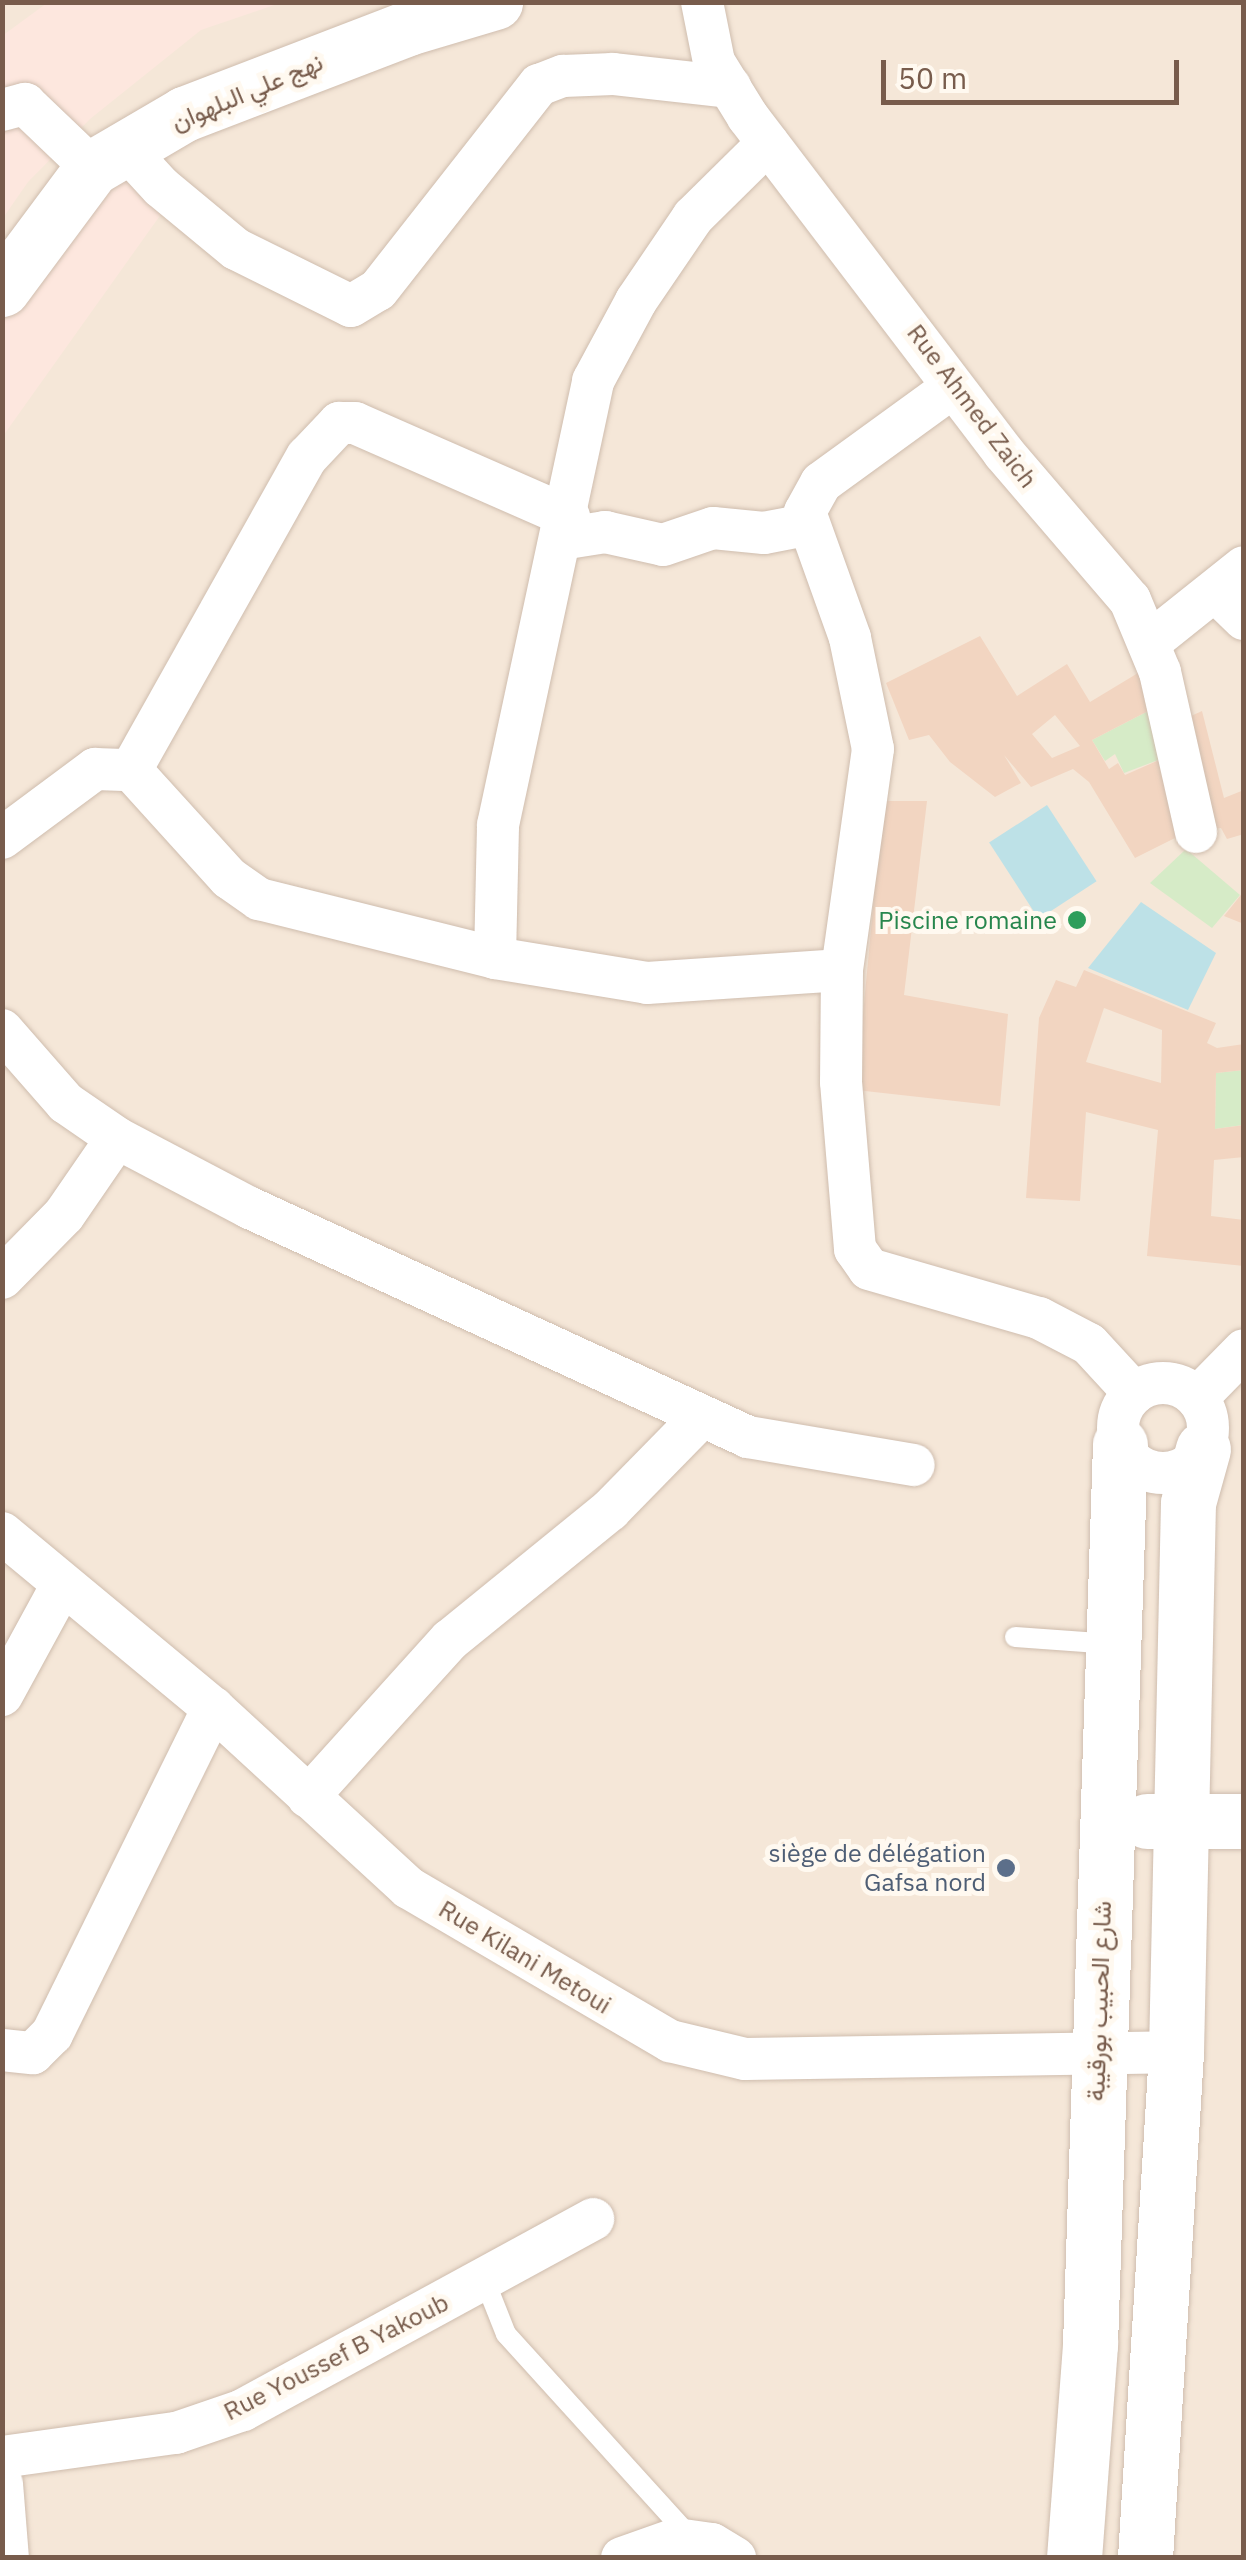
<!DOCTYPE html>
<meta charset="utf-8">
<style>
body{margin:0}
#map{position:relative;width:1246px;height:2560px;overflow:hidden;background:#fdf5ea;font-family:"IBM Plex Sans",Vazirmatn,sans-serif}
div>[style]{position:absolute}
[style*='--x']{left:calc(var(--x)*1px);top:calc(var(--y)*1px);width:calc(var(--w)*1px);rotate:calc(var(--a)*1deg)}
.residential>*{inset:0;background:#f5e7d8;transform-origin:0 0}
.commercial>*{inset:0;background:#fde7de}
.green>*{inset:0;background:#d6ebc7}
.water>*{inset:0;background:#bde1e7;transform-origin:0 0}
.building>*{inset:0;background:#f2d5c1}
.roads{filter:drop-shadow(0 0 2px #cfbdae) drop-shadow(0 0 2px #cfbdae)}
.lane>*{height:20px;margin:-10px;padding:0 10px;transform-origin:10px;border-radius:10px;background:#fff}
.street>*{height:42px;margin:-21px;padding:0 21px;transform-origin:21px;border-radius:21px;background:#fff}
.street>.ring{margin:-21px;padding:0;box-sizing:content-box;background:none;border:42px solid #fff;border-radius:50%}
.secondary>*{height:55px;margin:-27.5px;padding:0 27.5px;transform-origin:27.5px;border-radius:27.5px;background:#fff}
.dots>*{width:28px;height:28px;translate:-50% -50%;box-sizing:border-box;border:5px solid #fff9f0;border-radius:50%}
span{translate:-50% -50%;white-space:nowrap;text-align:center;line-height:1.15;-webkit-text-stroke:10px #fff9f0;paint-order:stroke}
.street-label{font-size:25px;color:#785c4c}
.leisure-label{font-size:25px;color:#27864d}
.right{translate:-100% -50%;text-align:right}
.service-label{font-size:25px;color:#4e5e75}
.frame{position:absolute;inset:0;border:5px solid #785c4c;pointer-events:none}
.scale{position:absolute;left:881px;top:60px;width:298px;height:45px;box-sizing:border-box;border:5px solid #785c4c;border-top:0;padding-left:12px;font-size:30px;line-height:35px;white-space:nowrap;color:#785c4c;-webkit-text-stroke:8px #fff9f0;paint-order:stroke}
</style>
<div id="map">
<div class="residential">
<i style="left:3px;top:3px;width:1240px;height:2554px"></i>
</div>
<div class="commercial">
<i style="clip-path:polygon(47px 3px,280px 3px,201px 30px,90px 119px,28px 182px,3px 218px,2px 36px)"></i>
<i style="clip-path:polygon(143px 156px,164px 210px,3px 436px,3px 297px)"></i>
</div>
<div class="green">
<i style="clip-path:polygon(1154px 708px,1166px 757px,1124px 773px,1115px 754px,1105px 761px,1092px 740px)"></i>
<i style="clip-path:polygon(1186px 849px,1240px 895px,1212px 928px,1150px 883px)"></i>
<i style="clip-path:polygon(1243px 1070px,1243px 1125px,1215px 1129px,1216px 1073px)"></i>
</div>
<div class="water">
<i style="left:1047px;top:805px;width:91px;height:69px;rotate:57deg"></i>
<i style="clip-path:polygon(1141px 902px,1216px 953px,1188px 1010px,1088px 968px)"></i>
</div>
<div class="building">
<i style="clip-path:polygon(evenodd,980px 636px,1017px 696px,1067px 664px,1090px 702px,1143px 670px,1154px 708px,1092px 740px,1109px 769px,1118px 763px,1125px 775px,1166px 757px,1187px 832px,1135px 858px,1089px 782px,1073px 769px,1031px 787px,1004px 755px,1021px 783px,995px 797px,950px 762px,929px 735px,909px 740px,886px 683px,980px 636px,1055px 715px,1080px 746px,1052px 758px,1032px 734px,1055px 715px)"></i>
<i style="clip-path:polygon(1202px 711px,1224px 798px,1244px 790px,1244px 834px,1227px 839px,1221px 828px,1207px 830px,1180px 721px)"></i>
<i style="clip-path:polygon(883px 801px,927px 801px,904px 995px,1008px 1014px,1000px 1106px,856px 1090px)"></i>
<i style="clip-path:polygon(1244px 891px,1244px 924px,1224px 916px)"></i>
<i style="clip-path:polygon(evenodd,1084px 970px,1216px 1023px,1207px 1043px,1217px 1048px,1244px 1044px,1244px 1070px,1216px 1073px,1215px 1129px,1244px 1125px,1244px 1157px,1214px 1160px,1211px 1216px,1244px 1220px,1244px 1266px,1147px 1256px,1158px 1130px,1086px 1112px,1080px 1201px,1026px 1198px,1039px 1018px,1056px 980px,1076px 987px,1084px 970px,1104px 1008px,1162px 1030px,1161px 1083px,1086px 1062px,1104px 1008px)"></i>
</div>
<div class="roads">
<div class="lane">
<i style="--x:1015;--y:1637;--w:98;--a:4.1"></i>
<i style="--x:485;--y:2281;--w:57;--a:68.4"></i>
<i style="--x:506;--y:2334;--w:274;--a:47.8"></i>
</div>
<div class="street">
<i style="--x:702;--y:2;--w:61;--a:78.7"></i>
<i style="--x:714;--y:62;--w:65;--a:58.3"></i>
<i style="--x:748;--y:117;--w:421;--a:52.7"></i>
<i style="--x:1003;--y:452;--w:195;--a:49.4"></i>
<i style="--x:1130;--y:600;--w:78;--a:67.4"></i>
<i style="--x:1160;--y:672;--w:164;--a:77.3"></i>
<i style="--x:2;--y:110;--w:24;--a:-15"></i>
<i style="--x:25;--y:104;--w:93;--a:43.7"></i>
<i style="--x:126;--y:149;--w:52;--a:47.4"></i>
<i style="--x:161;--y:187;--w:97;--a:39.6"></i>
<i style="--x:236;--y:249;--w:128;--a:26.4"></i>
<i style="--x:351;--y:306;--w:31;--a:-31"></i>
<i style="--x:378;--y:290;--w:261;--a:-51.9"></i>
<i style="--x:539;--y:85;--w:26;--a:-21"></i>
<i style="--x:563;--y:76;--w:50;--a:-2.3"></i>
<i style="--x:613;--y:74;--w:118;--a:6.3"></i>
<i style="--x:953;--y:387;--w:163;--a:144"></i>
<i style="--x:821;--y:483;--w:33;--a:119"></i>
<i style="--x:805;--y:512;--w:134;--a:70.3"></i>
<i style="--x:850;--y:638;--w:113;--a:78.3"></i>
<i style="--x:873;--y:749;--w:223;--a:98"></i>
<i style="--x:842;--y:970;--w:112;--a:90.5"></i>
<i style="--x:841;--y:1082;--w:168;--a:85.2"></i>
<i style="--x:855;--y:1249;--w:24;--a:55"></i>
<i style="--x:869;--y:1269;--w:177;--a:16.1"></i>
<i style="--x:1039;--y:1318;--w:56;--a:27.5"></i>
<i style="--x:1089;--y:1344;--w:67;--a:47.4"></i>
<i style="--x:561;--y:539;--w:45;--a:-9"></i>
<i style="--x:605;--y:532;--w:59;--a:12.6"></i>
<i style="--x:663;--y:545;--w:53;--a:-18.8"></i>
<i style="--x:713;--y:528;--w:51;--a:5.6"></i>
<i style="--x:764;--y:533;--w:43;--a:-10.8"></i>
<i style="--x:1216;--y:592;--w:39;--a:44"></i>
<i style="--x:1150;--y:642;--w:120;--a:-38.6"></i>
<i style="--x:131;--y:770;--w:359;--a:-60.7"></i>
<i style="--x:307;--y:457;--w:47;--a:-46.7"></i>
<i style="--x:339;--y:423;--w:16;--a:0"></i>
<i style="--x:355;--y:423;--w:234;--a:23.7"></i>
<i style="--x:2;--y:838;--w:116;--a:-36.6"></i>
<i style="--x:95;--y:769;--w:36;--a:2"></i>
<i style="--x:131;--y:770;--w:146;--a:47.8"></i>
<i style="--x:229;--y:878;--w:37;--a:35"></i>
<i style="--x:259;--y:899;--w:243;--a:14"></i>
<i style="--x:495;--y:958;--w:133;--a:-88.7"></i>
<i style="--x:498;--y:825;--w:454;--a:-77.9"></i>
<i style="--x:593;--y:381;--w:91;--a:-61.7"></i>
<i style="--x:636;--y:301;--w:102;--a:-55.8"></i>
<i style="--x:693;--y:217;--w:105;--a:-44.6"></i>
<i style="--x:495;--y:958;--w:154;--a:9.3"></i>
<i style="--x:647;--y:983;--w:195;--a:-3.8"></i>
<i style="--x:2;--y:1030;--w:97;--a:48.8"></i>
<i style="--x:66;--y:1103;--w:62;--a:34.5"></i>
<i style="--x:117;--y:1138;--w:150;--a:27.8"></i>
<i style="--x:250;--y:1208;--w:548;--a:24.69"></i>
<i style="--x:748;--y:1437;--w:168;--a:9.6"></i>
<i style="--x:2;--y:1278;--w:88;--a:-45.5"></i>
<i style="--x:64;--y:1215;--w:93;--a:-55.5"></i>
<i class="ring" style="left:1118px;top:1383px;width:48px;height:48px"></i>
<i style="--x:1197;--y:1398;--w:67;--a:-45.6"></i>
<i style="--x:2;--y:1533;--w:274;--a:39.7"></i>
<i style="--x:213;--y:1708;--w:266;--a:42.6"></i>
<i style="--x:409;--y:1888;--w:303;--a:30.4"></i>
<i style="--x:670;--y:2041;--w:77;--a:13.5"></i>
<i style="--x:745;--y:2059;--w:431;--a:-0.9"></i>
<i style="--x:2;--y:1695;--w:125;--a:-61.4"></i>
<i style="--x:308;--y:1797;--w:212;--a:-47.9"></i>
<i style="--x:450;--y:1640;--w:206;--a:-39.1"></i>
<i style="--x:610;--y:1510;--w:129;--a:-45.6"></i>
<i style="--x:2;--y:2050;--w:31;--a:6"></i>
<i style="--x:33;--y:2053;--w:27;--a:-45"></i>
<i style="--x:52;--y:2034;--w:364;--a:-63.7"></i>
<i style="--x:2;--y:2457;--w:176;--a:-7.9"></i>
<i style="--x:176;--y:2433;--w:71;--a:-18.9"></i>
<i style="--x:243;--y:2410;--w:399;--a:-28.6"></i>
<i style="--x:2;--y:2484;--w:74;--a:85.4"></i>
<i style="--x:622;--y:2558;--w:57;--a:-19.4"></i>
<i style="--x:676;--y:2539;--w:36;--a:8"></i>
<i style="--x:712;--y:2544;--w:27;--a:31"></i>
</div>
<div class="secondary">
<i style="--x:2;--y:289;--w:151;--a:-53.4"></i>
<i style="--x:92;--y:168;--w:107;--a:-30.4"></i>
<i style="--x:184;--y:114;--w:240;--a:-21"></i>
<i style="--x:408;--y:28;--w:91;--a:-16.6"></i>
<i style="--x:1147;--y:1821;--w:97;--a:0"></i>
<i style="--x:1074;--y:2558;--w:215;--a:-85.7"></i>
<i style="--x:1090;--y:2344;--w:900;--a:-88.09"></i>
<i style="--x:1145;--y:2558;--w:507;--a:-86.49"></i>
<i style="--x:1176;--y:2052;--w:549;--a:-88.75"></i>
<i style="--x:1188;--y:1503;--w:56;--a:-74.5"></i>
</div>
</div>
<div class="dots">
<i style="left:1077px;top:920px;background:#2e9e5b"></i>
<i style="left:1006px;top:1868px;background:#5c6f8a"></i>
</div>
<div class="street-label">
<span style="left:247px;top:92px;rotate:-23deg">نهج علي البلهوان</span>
<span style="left:972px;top:406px;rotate:53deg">Rue Ahmed Zaich</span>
<span style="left:525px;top:1957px;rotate:31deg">Rue Kilani Metoui</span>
<span style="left:1099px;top:2001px;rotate:-88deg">شارع الحبيب بورقيبة</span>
<span style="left:336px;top:2357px;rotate:-27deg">Rue Youssef B Yakoub</span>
</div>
<div class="leisure-label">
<span class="right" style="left:1057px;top:920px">Piscine romaine</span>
</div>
<div class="service-label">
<span class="right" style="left:986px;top:1868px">siège de délégation<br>Gafsa nord</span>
</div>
<div class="frame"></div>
<div class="scale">50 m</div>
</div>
